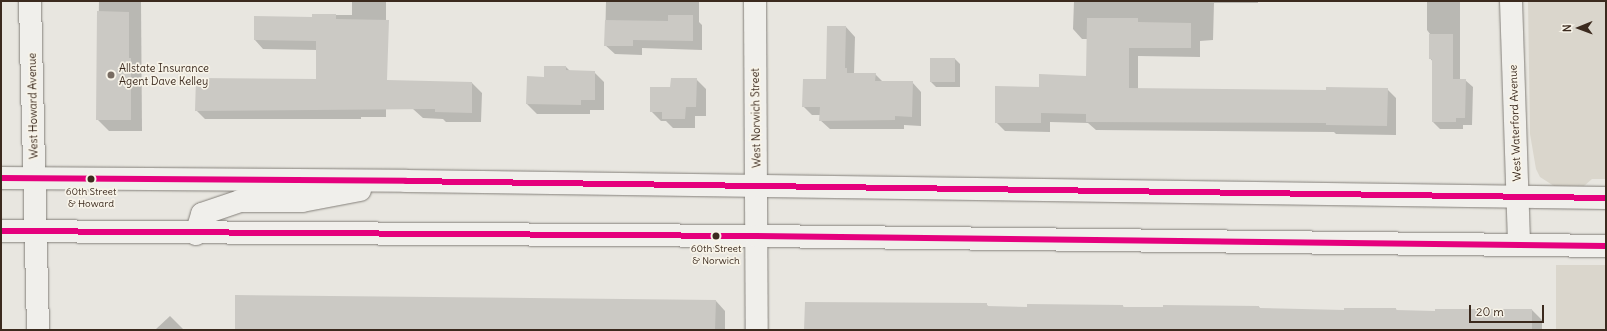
<!DOCTYPE html>
<style>
body{margin:0}
#map{position:relative;width:1607px;height:331px;overflow:hidden;background:#e8e6e0;font-family:Delius,sans-serif}
div>[style]{position:absolute}
[style*='--x']{left:calc(var(--x)*1px);top:calc(var(--y)*1px);width:calc(var(--w)*1px);rotate:calc(var(--a)*1deg)}
.green>*{inset:0;background:#dad6cc;transform-origin:0 0}
.shadow>*{inset:0;background:#0003}
.building>*{inset:0;background:#cbc9c4;transform-origin:0 0}
.roads{filter:drop-shadow(0 0 1px #84807a) drop-shadow(0 0 1px #84807a)}
.minor>*{height:22px;margin:-11px;padding:0 11px;transform-origin:11px;border-radius:11px;background:#f0efeb}
.major>*{height:22px;margin:-11px;padding:0 11px;transform-origin:11px;border-radius:11px;background:#f0efeb}
.bus-1>*{height:6px;margin:-3px;padding:0 3px;transform-origin:3px;border-radius:3px;background:#e5007d}
.dots>*{width:11px;height:11px;translate:-50% -50%;box-sizing:border-box;border:2px solid #f7f3e8;border-radius:50%}
span{translate:-50% -50%;white-space:nowrap;text-align:center;line-height:1.15;-webkit-text-stroke:3.5px #f7f3e8;paint-order:stroke}
.bus-label{font-size:10px;color:#3b2a1e}
.poi-label{font-size:11px;color:#3b2a1e}
.left{translate:0 -50%;text-align:left}
.street-label{font-size:11px;color:#3b2a1e}
.frame{position:absolute;inset:0;border:2px solid #3b2a1e;pointer-events:none}
.north{position:absolute;left:1559px;top:8px;width:40px;height:40px;-webkit-text-stroke:3px #f7f3e8;paint-order:stroke;rotate:269deg;font-size:11px;font-weight:700;line-height:16px;text-align:center;color:#3b2a1e}
.north::after{content:'';display:block;margin:auto;width:14px;height:18px;background:#3b2a1e;clip-path:polygon(50% 0,100% 100%,50% 72%,0 100%)}
.scale{position:absolute;left:1469px;top:305px;width:75px;height:18px;box-sizing:border-box;border:2px solid #3b2a1e;border-top:0;padding-left:5px;font-size:12px;line-height:14px;white-space:nowrap;color:#3b2a1e;-webkit-text-stroke:3px #f7f3e8;paint-order:stroke}
</style>
<div id="map">
<div class="green">
<i style="clip-path:polygon(1528px 1px,1606px 1px,1606px 179px,1592px 179px,1584px 186px,1554px 186px,1540px 177px,1536px 169px,1530px 134px)"></i>
<i style="left:1556px;top:265px;width:50px;height:65px"></i>
</div>
<div class="shadow">
<i style="clip-path:polygon(99px 1px,141px 1px,142px 131px,109px 131px,97px 119px)"></i>
<i style="clip-path:polygon(352px 1px,386px 1px,386px 117px,361px 117px,361px 119px,205px 119px,196px 110px,317px 80px,317px 50px,263px 49px,255px 40px,313px 18px,313px 15px,352px 15px)"></i>
<i style="clip-path:polygon(606px 1px,699px 1px,699px 22px,702px 25px,702px 50px,642px 48px,642px 55px,615px 54px,605px 45px)"></i>
<i style="clip-path:polygon(1074px 1px,1258px 1px,1258px 3px,1214px 3px,1213px 40px,1200px 41px,1200px 57px,1138px 56px,1138px 89px,1327px 91px,1387px 89px,1396px 98px,1396px 135px,1336px 134px,1334px 132px,1096px 130px,1088px 123px,1050px 122px,1050px 132px,1005px 131px,996px 122px,1040px 88px,1087px 77px,1088px 39px,1082px 39px,1073px 29px)"></i>
<i style="clip-path:polygon(1427px 1px,1460px 1px,1460px 80px,1465px 80px,1473px 87px,1472px 125px,1463px 125px,1463px 129px,1440px 129px,1433px 122px,1433px 62px,1430px 58px,1430px 34px,1427px 30px)"></i>
<i style="clip-path:polygon(846px 27px,855px 37px,854px 74px,875px 74px,883px 82px,912px 82px,921px 92px,921px 126px,904px 125px,904px 129px,830px 129px,820px 120px,821px 115px,812px 115px,803px 106px,827px 80px)"></i>
<i style="clip-path:polygon(955px 59px,960px 64px,960px 87px,936px 87px,931px 82px)"></i>
<i style="clip-path:polygon(566px 67px,570px 71px,594px 72px,604px 82px,604px 110px,590px 110px,590px 114px,537px 114px,527px 104px,528px 77px,545px 78px)"></i>
<i style="clip-path:polygon(696px 79px,706px 89px,706px 116px,695px 116px,695px 128px,673px 128px,666px 121px,661px 121px,651px 111px,671px 88px)"></i>
<i style="clip-path:polygon(472px 83px,482px 93px,481px 122px,446px 122px,443px 119px,423px 118px,413px 109px)"></i>
<i style="clip-path:polygon(716px 301px,725px 311px,725px 330px,236px 330px)"></i>
<i style="clip-path:polygon(986px 304px,989px 307px,1028px 308px,1123px 306px,1124px 308px,1259px 307px,1261px 309px,1345px 311px,1396px 309px,1397px 311px,1436px 312px,1532px 310px,1542px 320px,1542px 330px,805px 330px)"></i>
<i style="clip-path:polygon(170px 316px,184px 330px,155px 330px)"></i>
</div>
<div class="building">
<i style="clip-path:polygon(97px 11px,129px 12px,129px 58px,131px 58px,131px 120px,96px 120px)"></i>
<i style="clip-path:polygon(312px 14px,336px 14px,336px 19px,389px 20px,387px 80px,472px 82px,472px 113px,435px 112px,435px 109px,195px 111px,196px 78px,316px 79px,316px 41px,254px 40px,254px 16px,312px 17px)"></i>
<i style="clip-path:polygon(668px 15px,693px 15px,693px 41px,633px 40px,633px 46px,604px 46px,605px 20px,668px 21px)"></i>
<i style="clip-path:polygon(1087px 18px,1138px 18px,1138px 22px,1191px 23px,1191px 48px,1129px 48px,1129px 88px,1326px 90px,1326px 87px,1388px 88px,1387px 126px,1326px 125px,1326px 123px,1086px 122px,1086px 114px,1041px 113px,1041px 123px,995px 123px,995px 86px,1039px 87px,1039px 74px,1086px 76px)"></i>
<i style="clip-path:polygon(827px 26px,846px 26px,845px 68px,847px 68px,847px 73px,876px 73px,875px 81px,913px 81px,912px 117px,895px 116px,895px 120px,819px 121px,820px 107px,802px 107px,803px 79px,826px 79px)"></i>
<i style="clip-path:polygon(1429px 34px,1453px 34px,1453px 79px,1466px 79px,1465px 118px,1456px 118px,1456px 122px,1432px 122px,1432px 59px,1429px 59px)"></i>
<i style="left:930px;top:58px;width:25px;height:24px"></i>
<i style="clip-path:polygon(544px 66px,566px 66px,566px 70px,595px 71px,595px 100px,581px 100px,581px 105px,526px 104px,527px 76px,544px 77px)"></i>
<i style="clip-path:polygon(671px 78px,697px 78px,696px 107px,686px 107px,685px 119px,662px 119px,662px 112px,650px 112px,650px 87px,670px 87px)"></i>
<i style="clip-path:polygon(235px 295px,716px 300px,715px 330px,235px 330px)"></i>
<i style="clip-path:polygon(805px 302px,987px 303px,987px 306px,1027px 307px,1027px 304px,1123px 305px,1123px 307px,1163px 307px,1163px 305px,1259px 306px,1259px 308px,1344px 310px,1344px 308px,1396px 308px,1396px 310px,1435px 311px,1435px 309px,1532px 309px,1532px 330px,804px 330px)"></i>
</div>
<div class="roads">
<div class="minor">
<i style="--x:30;--y:1;--w:329;--a:88.6"></i>
<i style="--x:755;--y:1;--w:329;--a:89.7"></i>
<i style="--x:1511;--y:1;--w:244;--a:88.1"></i>
</div>
<div class="major">
<i style="--x:1;--y:178;--w:405;--a:0.4"></i>
<i style="--x:406;--y:181;--w:1200;--a:0.81"></i>
<i style="--x:1;--y:231;--w:755;--a:0.38"></i>
<i style="--x:756;--y:236;--w:850;--a:0.67"></i>
<i style="--x:196;--y:234;--w:21;--a:-73"></i>
<i style="--x:202;--y:214;--w:40;--a:-18.9"></i>
<i style="--x:240;--y:201;--w:62;--a:0"></i>
<i style="--x:302;--y:201;--w:59;--a:-10.7"></i>
</div>
</div>
<div class="bus-1">
<i style="--x:1;--y:178;--w:405;--a:0.4"></i>
<i style="--x:406;--y:181;--w:1200;--a:0.81"></i>
<i style="--x:1;--y:231;--w:755;--a:0.38"></i>
<i style="--x:756;--y:236;--w:850;--a:0.67"></i>
</div>
<div class="dots">
<i style="left:111px;top:75px;background:#786c62"></i>
<i style="left:91px;top:179px;background:#3b2a1e"></i>
<i style="left:716px;top:236px;background:#3b2a1e"></i>
</div>
<div class="bus-label">
<span style="left:91px;top:197px">60th Street<br>&amp; Howard</span>
<span style="left:716px;top:254px">60th Street<br>&amp; Norwich</span>
</div>
<div class="poi-label">
<span class="left" style="left:119px;top:75px">Allstate Insurance<br>Agent Dave Kelley</span>
</div>
<div class="street-label">
<span style="left:33px;top:106px;rotate:-91deg">West Howard Avenue</span>
<span style="left:756px;top:118px;rotate:-91deg">West Norwich Street</span>
<span style="left:1515px;top:123px;rotate:-92deg">West Waterford Avenue</span>
</div>
<div class="frame"></div>
<div class="north">N</div>
<div class="scale">20 m</div>
</div>
